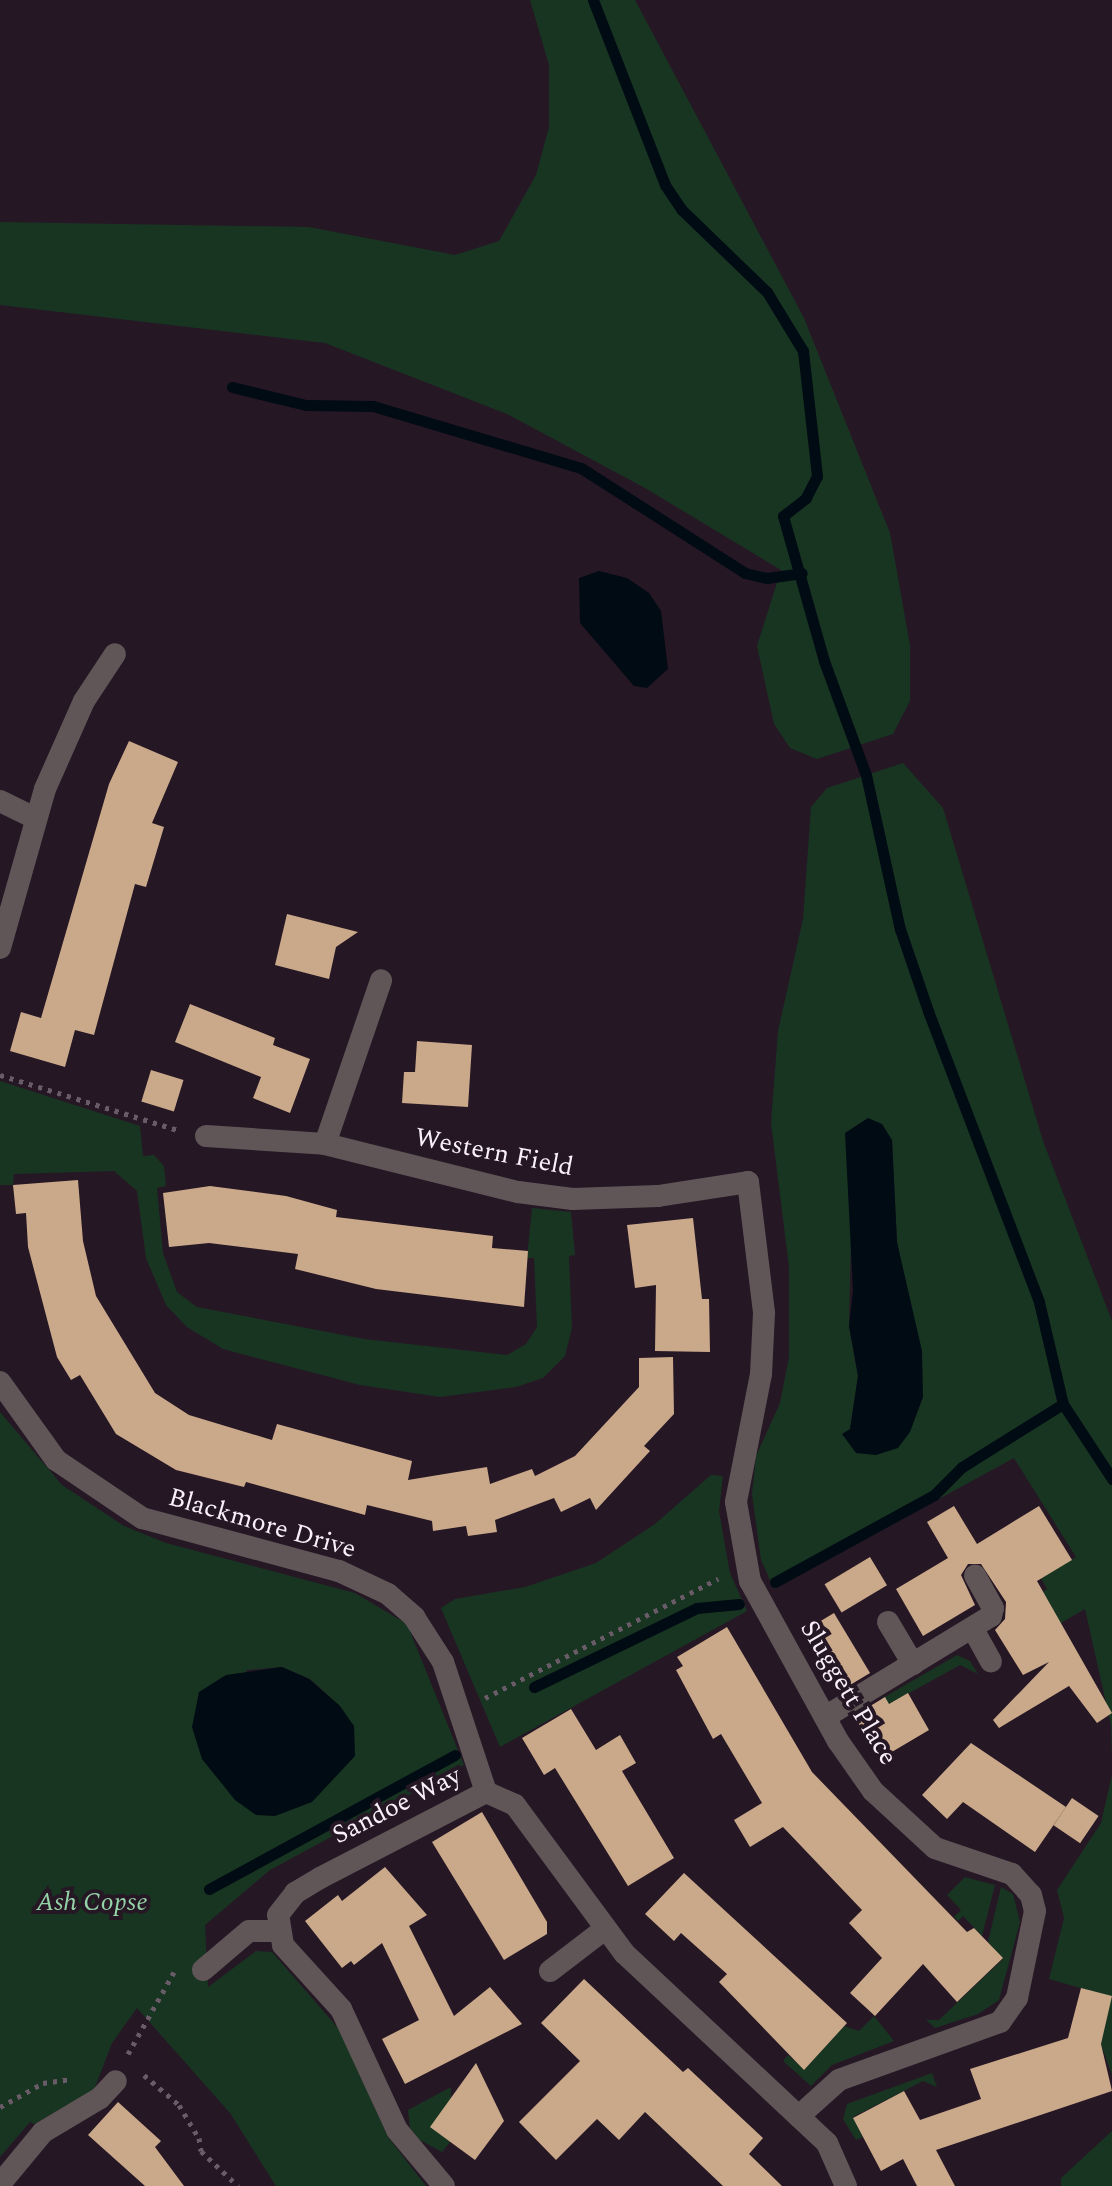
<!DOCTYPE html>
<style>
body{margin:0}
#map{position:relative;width:1112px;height:2186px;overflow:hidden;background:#261725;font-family:Spectral,serif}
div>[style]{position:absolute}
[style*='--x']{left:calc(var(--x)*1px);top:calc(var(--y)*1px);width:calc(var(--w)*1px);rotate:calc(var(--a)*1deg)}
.green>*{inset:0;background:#183522}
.water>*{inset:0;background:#000b13}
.stream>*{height:11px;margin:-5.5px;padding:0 5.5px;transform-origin:5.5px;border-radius:5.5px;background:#000b13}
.building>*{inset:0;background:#caa98a;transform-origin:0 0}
.path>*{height:5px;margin-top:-2.5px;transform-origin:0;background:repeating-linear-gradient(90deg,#695c68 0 4px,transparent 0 10px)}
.minor>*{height:22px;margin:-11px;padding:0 11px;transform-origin:11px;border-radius:11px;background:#615657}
span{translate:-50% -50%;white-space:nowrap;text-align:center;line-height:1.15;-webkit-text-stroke:8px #261725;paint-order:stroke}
.street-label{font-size:26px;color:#faf0fa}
.park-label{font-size:26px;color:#94d2a7;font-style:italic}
</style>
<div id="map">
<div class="green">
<i style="clip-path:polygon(530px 0,635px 0,804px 318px,890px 533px,910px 645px,910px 701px,893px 734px,817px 759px,790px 748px,774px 724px,757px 646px,781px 570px,645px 488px,507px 414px,325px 343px,0 305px,0 222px,309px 227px,455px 255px,499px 241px,536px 175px,549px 127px,549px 65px)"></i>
<i style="clip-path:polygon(evenodd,903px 763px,943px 808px,1043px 1141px,1112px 1321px,1112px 1761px,1111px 1725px,1085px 1609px,1061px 1623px,1014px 1609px,1047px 1589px,1041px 1578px,1076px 1557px,1014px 1458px,774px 1589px,761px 1560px,752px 1494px,756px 1456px,780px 1403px,789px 1357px,789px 1267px,771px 1123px,778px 1031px,803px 919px,811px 807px,827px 788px,903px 763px,892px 1140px,897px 1242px,906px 1294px,852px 1442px,843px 1434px,850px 1430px,858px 1376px,849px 1326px,851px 1240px,892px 1140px)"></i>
<i style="clip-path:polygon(0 1081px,140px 1126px,143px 1156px,154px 1155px,164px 1166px,166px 1186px,157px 1188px,163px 1253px,177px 1292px,197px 1307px,364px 1339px,507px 1355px,526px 1344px,537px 1327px,534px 1258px,527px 1258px,532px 1208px,571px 1212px,575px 1255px,569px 1256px,572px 1328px,565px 1356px,543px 1378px,516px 1387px,440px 1397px,360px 1385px,223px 1349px,187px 1327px,166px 1305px,146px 1258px,137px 1191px,114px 1171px,14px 1174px,13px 1185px,0 1185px)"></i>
<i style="clip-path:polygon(evenodd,0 1412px,62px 1485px,124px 1526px,166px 1543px,355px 1593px,407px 1624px,464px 1765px,270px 1870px,205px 1925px,208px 1987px,256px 1951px,272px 1952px,339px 2029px,388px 2137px,426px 2186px,276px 2186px,230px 2113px,137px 2008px,112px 2043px,94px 2090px,34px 2124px,30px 2122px,0 2157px,0 1412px,282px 1667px,310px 1679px,340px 1706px,218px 1777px,202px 1759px,247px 1670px,282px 1667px)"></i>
<i style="clip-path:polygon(711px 1475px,723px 1476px,719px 1511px,730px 1573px,747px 1611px,500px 1747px,441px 1608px,455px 1599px,525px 1587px,596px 1563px,655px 1524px)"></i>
<i style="clip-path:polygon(957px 1655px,970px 1661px,978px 1674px,960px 1665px,886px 1706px,881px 1699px)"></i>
<i style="clip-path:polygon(1112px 1775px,1112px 2075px,1094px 2025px,1112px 1997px,1049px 1979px,1064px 1918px,1057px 1890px,1101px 1823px)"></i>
<i style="clip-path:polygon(965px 1877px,995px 1885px,982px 1936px,963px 1916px,958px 1921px,954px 1917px,961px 1910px,947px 1895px)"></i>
<i style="clip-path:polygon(1001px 1887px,1013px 1894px,1020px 1922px,999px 2000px,978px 2014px,935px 2028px,926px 2020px,939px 2020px,1003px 1959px,988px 1942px)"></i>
<i style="clip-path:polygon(874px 2016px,894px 2041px,832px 2065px,811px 2086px,783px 2061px,788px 2055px,804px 2069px,844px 2026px,859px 2031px)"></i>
<i style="clip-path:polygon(932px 2073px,937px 2087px,923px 2081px,853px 2117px,863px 2137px,856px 2140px,843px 2119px,847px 2104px)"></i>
<i style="clip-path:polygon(451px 2087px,450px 2142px,442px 2152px,418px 2139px,410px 2128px,408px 2110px)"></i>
<i style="clip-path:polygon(1112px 2131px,1112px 2186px,1061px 2186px,1061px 2178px)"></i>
</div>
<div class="water">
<i style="clip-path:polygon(599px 571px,627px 578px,649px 593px,661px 611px,668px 669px,647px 688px,634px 686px,580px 623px,579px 578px)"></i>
<i style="clip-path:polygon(868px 1118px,882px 1124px,892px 1140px,897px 1242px,922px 1351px,923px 1397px,910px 1432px,898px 1448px,876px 1455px,856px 1453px,842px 1434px,850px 1429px,858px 1376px,849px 1326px,853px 1290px,845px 1133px)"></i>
<i style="clip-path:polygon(282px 1667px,309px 1679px,340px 1706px,354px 1726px,355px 1756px,312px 1802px,275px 1816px,256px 1815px,235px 1800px,202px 1759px,192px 1727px,199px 1692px,226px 1675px)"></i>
</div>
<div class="stream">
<i style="--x:593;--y:0;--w:199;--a:68.7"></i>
<i style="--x:665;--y:185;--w:30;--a:56"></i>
<i style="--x:682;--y:210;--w:118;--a:44"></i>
<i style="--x:767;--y:292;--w:69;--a:58.6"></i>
<i style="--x:803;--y:351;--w:126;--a:83.6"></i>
<i style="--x:817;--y:476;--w:25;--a:117"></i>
<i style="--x:806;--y:498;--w:29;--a:142"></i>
<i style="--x:783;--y:516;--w:151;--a:74.2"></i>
<i style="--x:824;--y:661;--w:121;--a:69.8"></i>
<i style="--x:866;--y:775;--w:158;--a:77.6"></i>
<i style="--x:900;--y:929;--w:87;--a:71.1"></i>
<i style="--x:928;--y:1011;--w:311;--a:69.1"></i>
<i style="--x:1039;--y:1302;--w:105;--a:76.8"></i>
<i style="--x:1063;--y:1404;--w:90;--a:56.8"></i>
<i style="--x:232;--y:387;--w:76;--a:13.7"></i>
<i style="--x:306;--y:405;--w:67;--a:0.9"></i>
<i style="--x:373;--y:406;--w:217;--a:16.6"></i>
<i style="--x:581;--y:468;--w:195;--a:32.6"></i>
<i style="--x:745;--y:573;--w:23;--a:13"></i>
<i style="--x:767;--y:578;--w:35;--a:-8"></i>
<i style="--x:775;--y:1582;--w:181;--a:-28.7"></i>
<i style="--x:934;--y:1495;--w:40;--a:-45"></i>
<i style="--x:962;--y:1467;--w:119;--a:-32"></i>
<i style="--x:534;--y:1687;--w:181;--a:-25.9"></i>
<i style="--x:697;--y:1608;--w:42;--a:-5.4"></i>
<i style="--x:209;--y:1889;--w:280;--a:-28.6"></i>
</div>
<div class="building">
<i style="clip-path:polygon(129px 741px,178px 762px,152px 823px,164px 827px,146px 887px,135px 884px,94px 1035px,75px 1030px,65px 1067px,10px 1051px,21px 1012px,41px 1018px,109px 784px)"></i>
<i style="clip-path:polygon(287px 914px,358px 932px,336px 947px,329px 979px,275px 965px)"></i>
<i style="clip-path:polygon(190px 1004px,275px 1038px,273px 1045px,310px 1059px,290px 1113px,253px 1098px,261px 1077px,175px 1042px)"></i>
<i style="clip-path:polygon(417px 1041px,472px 1045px,468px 1107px,402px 1103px,404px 1072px,415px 1072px)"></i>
<i style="left:151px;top:1070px;width:34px;height:33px;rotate:17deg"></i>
<i style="clip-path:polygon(78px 1180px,83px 1241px,96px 1296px,155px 1393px,189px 1415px,272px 1440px,277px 1424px,412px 1461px,408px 1480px,487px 1467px,490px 1484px,532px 1469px,535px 1476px,575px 1456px,639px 1387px,639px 1358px,673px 1357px,674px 1414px,644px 1446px,650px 1451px,596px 1510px,590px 1498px,561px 1512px,554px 1498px,495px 1520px,497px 1532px,468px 1536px,466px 1526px,433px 1531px,432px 1521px,367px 1505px,365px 1515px,246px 1482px,244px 1487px,176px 1470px,116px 1434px,80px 1375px,71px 1380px,57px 1357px,28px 1247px,26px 1213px,16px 1214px,13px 1185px)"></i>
<i style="clip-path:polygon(210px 1186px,286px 1196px,337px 1210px,336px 1217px,493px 1236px,492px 1248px,528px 1251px,524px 1307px,376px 1289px,295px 1269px,298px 1254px,209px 1243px,169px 1247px,163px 1193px)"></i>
<i style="clip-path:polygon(693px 1218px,702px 1299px,709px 1299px,710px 1352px,655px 1351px,656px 1285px,635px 1288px,627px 1225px)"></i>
<i style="clip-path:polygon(954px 1506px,977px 1544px,1039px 1506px,1072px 1560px,1037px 1581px,1112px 1713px,1097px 1723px,1069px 1686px,999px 1728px,993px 1720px,1049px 1662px,1023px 1675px,995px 1630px,1005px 1619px,1006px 1602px,981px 1564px,968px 1564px,961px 1575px,975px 1605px,923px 1636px,896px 1589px,948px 1558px,927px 1522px)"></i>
<i style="left:870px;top:1557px;width:33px;height:53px;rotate:59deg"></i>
<i style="left:834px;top:1613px;width:70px;height:36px;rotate:59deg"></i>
<i style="clip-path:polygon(727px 1627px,812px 1772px,967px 1932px,974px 1928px,1003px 1958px,957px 2002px,923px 1964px,875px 2016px,850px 1993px,882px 1958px,849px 1923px,862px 1910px,783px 1827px,750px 1847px,734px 1820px,762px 1803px,721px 1734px,713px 1739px,676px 1670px,683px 1666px,677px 1657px)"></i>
<i style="clip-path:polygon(908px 1693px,929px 1730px,880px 1759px,854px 1716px,885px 1697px,889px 1704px)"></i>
<i style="clip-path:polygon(571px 1709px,596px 1750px,620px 1735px,636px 1763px,622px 1771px,674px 1858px,628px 1886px,555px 1768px,544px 1775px,522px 1738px)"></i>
<i style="clip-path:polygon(971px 1743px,1066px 1807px,1035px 1852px,963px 1802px,947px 1819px,922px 1795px)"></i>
<i style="left:1072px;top:1798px;width:32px;height:33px;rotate:34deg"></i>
<i style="clip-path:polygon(482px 1812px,547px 1922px,547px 1934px,504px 1960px,432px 1842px)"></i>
<i style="clip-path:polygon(385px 1867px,427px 1915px,409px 1926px,454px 2016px,490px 1987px,522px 2024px,405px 2084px,382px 2039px,419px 2020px,382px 1943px,354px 1965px,351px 1961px,342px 1968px,305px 1921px,338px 1895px,342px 1901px)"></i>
<i style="clip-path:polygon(684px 1873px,847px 2023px,804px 2070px,719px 1982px,727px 1974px,681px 1933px,674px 1941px,645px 1914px)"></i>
<i style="clip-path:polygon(584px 1979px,683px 2072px,688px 2068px,763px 2138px,749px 2154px,782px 2186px,723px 2186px,645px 2112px,619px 2140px,597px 2119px,556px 2160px,519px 2122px,580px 2061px,541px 2023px)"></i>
<i style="clip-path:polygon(1081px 1988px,1112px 1996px,1101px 2044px,1112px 2091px,936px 2150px,955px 2186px,917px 2186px,903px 2159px,881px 2171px,853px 2118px,904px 2091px,920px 2120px,981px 2099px,970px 2069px,1068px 2038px)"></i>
<i style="clip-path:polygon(476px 2063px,504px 2121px,475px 2160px,430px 2127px)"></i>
<i style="clip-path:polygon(118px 2102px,161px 2141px,155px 2147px,184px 2186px,145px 2186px,88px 2135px)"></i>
</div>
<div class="path">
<i style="--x:0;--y:1075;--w:186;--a:17.2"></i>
<i style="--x:485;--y:1698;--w:262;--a:-27.1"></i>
<i style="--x:128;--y:2054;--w:94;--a:-60.7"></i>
<i style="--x:144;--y:2075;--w:46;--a:40.6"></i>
<i style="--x:179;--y:2105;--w:39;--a:59"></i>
<i style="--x:199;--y:2138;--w:13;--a:81"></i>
<i style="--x:201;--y:2151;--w:51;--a:43.4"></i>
<i style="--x:0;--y:2107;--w:49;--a:-29.2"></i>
<i style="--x:43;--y:2083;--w:29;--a:-8"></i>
</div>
<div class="minor">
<i style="--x:0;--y:801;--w:39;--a:26"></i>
<i style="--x:0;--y:948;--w:165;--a:-74.2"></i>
<i style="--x:45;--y:789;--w:96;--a:-66.1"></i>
<i style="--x:84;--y:701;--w:56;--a:-56.6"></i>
<i style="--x:206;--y:1136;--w:119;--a:3.8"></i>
<i style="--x:325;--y:1144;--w:199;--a:14"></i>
<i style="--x:518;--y:1192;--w:55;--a:7.3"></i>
<i style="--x:573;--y:1199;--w:85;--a:-2"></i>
<i style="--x:658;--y:1196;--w:91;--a:-8.8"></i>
<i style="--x:748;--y:1182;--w:132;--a:83"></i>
<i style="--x:764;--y:1313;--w:61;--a:92.8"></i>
<i style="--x:761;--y:1374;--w:130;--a:101.1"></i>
<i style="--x:736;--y:1502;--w:80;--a:80"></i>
<i style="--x:750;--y:1581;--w:183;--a:61.2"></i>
<i style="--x:838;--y:1741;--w:61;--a:55"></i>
<i style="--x:873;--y:1791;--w:84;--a:42.6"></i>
<i style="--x:935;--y:1848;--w:81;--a:18.7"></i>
<i style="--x:1012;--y:1874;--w:28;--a:48"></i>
<i style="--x:1031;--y:1895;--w:16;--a:76"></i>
<i style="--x:1035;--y:1911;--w:89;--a:101.7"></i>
<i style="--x:1017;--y:1998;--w:29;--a:125"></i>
<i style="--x:1000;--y:2022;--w:171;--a:160.2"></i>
<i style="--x:839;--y:2080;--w:54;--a:138"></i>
<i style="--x:325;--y:1144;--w:173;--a:-71.1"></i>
<i style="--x:0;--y:1382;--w:96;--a:54.3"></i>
<i style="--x:56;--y:1460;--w:104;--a:34"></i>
<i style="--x:142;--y:1518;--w:204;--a:15.1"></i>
<i style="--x:339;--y:1571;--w:54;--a:25.1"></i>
<i style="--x:388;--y:1594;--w:35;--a:41"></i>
<i style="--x:414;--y:1617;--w:54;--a:57.2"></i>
<i style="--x:443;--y:1662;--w:137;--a:71.7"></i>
<i style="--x:888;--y:1622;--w:49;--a:59.2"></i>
<i style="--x:973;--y:1629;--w:37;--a:61"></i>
<i style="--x:825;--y:1717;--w:194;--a:-31.3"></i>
<i style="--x:991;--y:1616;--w:8;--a:-76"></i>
<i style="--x:993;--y:1608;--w:37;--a:-119"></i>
<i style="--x:203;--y:1970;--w:60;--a:-40.3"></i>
<i style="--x:249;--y:1931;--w:29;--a:0"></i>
<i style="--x:550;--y:1971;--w:69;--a:-37.4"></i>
<i style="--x:0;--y:2184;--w:67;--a:-50.4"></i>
<i style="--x:43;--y:2132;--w:66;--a:-30.8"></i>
<i style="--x:100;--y:2098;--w:23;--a:-47"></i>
<i style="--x:444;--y:2186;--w:73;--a:-130"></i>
<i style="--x:397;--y:2130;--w:133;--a:-114.8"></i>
<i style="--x:341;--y:2009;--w:86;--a:-132.2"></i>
<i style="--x:283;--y:1945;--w:30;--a:-99"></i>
<i style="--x:278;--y:1915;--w:28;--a:-52"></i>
<i style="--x:295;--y:1893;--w:29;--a:-31"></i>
<i style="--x:320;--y:1878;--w:187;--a:-27.4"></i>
<i style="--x:486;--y:1792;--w:32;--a:24"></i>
<i style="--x:515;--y:1805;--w:184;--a:53.6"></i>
<i style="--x:624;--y:1953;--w:278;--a:43.1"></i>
<i style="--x:827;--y:2143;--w:47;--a:66.2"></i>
</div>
<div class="street-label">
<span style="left:494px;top:1153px;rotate:11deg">Western Field</span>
<span style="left:262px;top:1524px;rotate:16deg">Blackmore Drive</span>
<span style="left:848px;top:1693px;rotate:59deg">Sluggett Place</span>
<span style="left:397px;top:1806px;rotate:-27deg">Sandoe Way</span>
</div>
<div class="park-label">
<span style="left:92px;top:1903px">Ash Copse</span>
</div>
</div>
